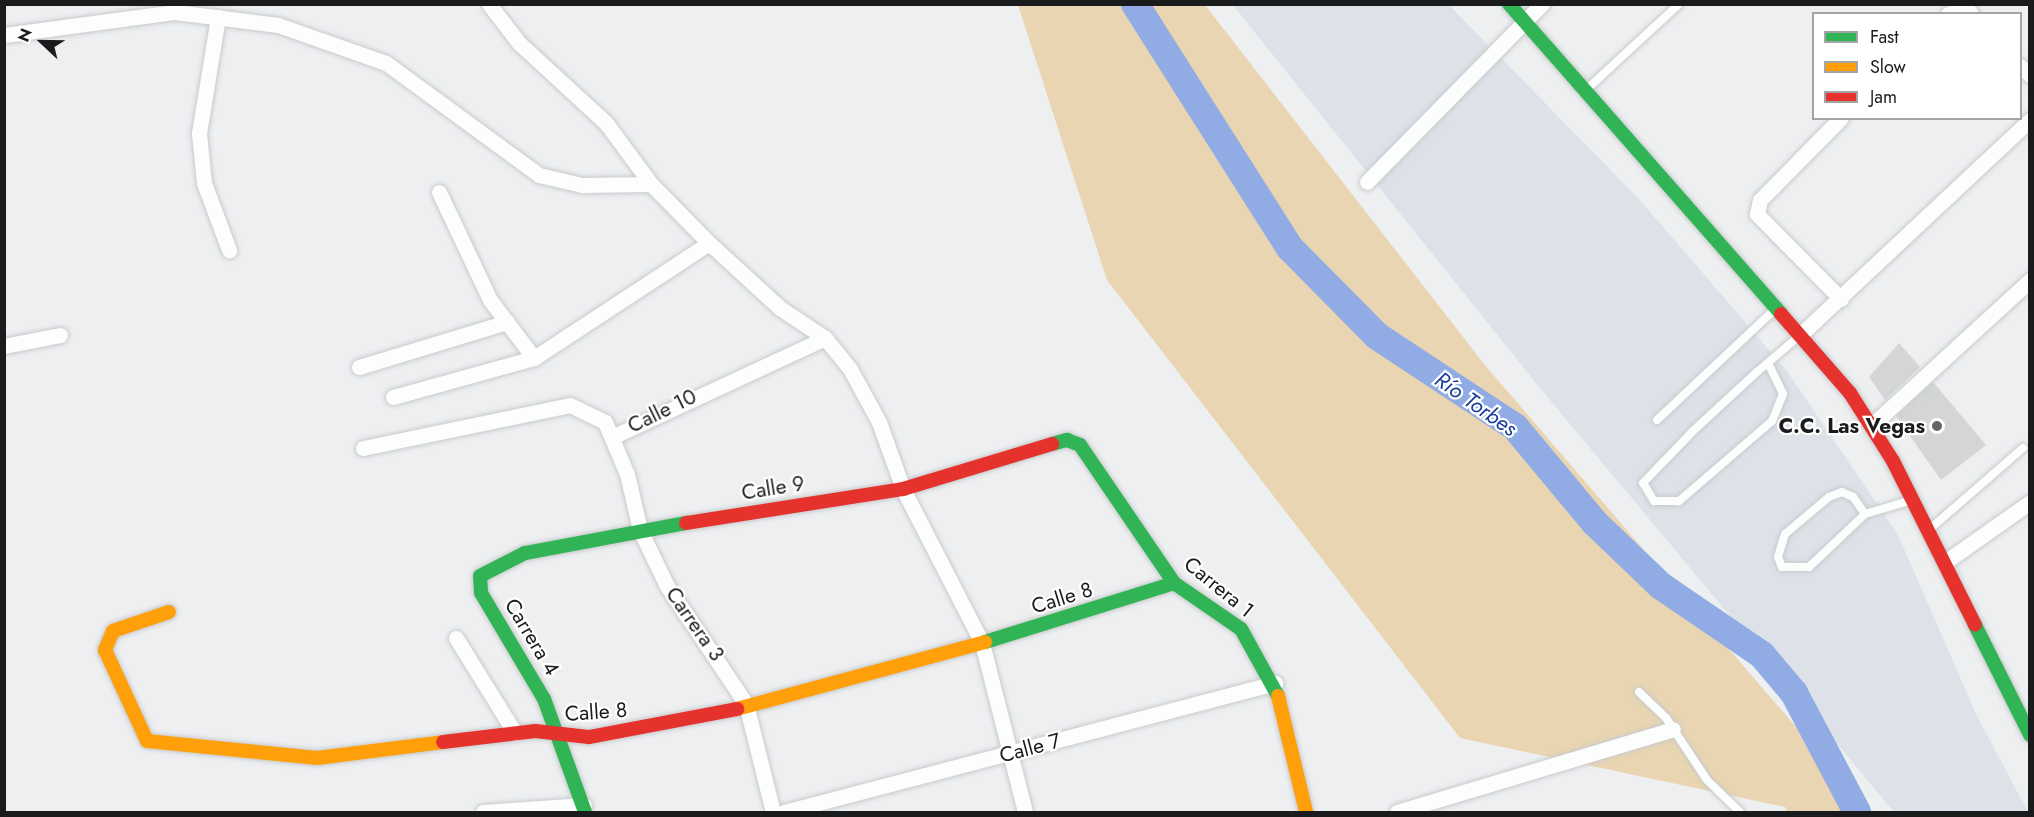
<!DOCTYPE html>
<meta charset="utf-8">
<style>
body{margin:0}
#map{position:relative;width:2034px;height:817px;overflow:hidden;background:#edeff1;font-family:Jost,sans-serif}
div>[style]{position:absolute}
[style*='--x']{left:calc(var(--x)*1px);top:calc(var(--y)*1px);width:calc(var(--w)*1px);rotate:calc(var(--a)*1deg)}
.built>*{inset:0;background:#dde2e9}
.green>*{inset:0;background:#e9d5b1}
.river>*{height:28px;margin:-14px;padding:0 14px;transform-origin:14px;border-radius:14px;background:#91ace4}
.building>*{inset:0;background:#d3d5d7}
.roads{filter:drop-shadow(0 0 2px #c9cacc) drop-shadow(0 0 2px #c9cacc)}
.lane>*{height:8px;margin:-4px;padding:0 4px;transform-origin:4px;border-radius:4px;background:#fcfdfd}
.street>*{height:15px;margin:-7.5px;padding:0 7.5px;transform-origin:7.5px;border-radius:7.5px;background:#fcfdfd}
.fast>*{height:14px;margin:-7px;padding:0 7px;transform-origin:7px;border-radius:7px;background:#30b455}
.slow>*{height:14px;margin:-7px;padding:0 7px;transform-origin:7px;border-radius:7px;background:#ff9f0a}
.jam>*{height:14px;margin:-7px;padding:0 7px;transform-origin:7px;border-radius:7px;background:#e5322d}
.dots>*{width:16px;height:16px;translate:-50% -50%;box-sizing:border-box;border:3px solid #fff;border-radius:50%}
span{translate:-50% -50%;white-space:nowrap;text-align:center;line-height:1.15;-webkit-text-stroke:4.5px #fff;paint-order:stroke}
.street-label{font-size:21px;color:#1a1b1d}
.poi-label{font-size:21px;color:#1a1b1d;font-weight:700}
.right{translate:-100% -50%;text-align:right}
.water-label{font-size:22px;color:#183c99;font-style:italic}
.frame{position:absolute;inset:0;border:6px solid #1a1b1d;pointer-events:none}
.legend{position:absolute;left:1812px;top:12px;width:210px;height:108px;box-sizing:border-box;background:#fff;border:2px solid #a3a4a5;margin:0;padding:8px 10px;list-style:none;font-size:18px;color:#1a1b1d}
.legend li{display:flex;align-items:center;gap:12px;height:30px}
.legend b{width:30px;border:2px solid #a3a4a5}
.north{position:absolute;left:12px;top:12px;width:60px;height:60px;-webkit-text-stroke:4px #fff;paint-order:stroke;rotate:292deg;font-size:16px;font-weight:700;line-height:24px;text-align:center;color:#1a1b1d}
.north::after{content:'';display:block;margin:auto;width:21px;height:27px;background:#1a1b1d;clip-path:polygon(50% 0,100% 100%,50% 72%,0 100%)}
</style>
<div id="map">
<div class="built">
<i style="clip-path:polygon(1233px 5px,1449px 5px,1639px 199px,1787px 371px,1898px 535px,1976px 714px,2028px 812px,1894px 812px,1544px 393px)"></i>
</div>
<div class="green">
<i style="clip-path:polygon(1018px 5px,1205px 5px,1484px 364px,1869px 812px,1787px 812px,1785px 807px,1460px 738px,1107px 280px)"></i>
</div>
<div class="river">
<i style="--x:1135;--y:4;--w:289;--a:57.6"></i>
<i style="--x:1290;--y:248;--w:124;--a:45.3"></i>
<i style="--x:1377;--y:336;--w:165;--a:33.4"></i>
<i style="--x:1515;--y:427;--w:125;--a:50.2"></i>
<i style="--x:1595;--y:523;--w:91;--a:43.7"></i>
<i style="--x:1661;--y:586;--w:122;--a:34.3"></i>
<i style="--x:1762;--y:655;--w:50;--a:49.9"></i>
<i style="--x:1794;--y:693;--w:135;--a:62.1"></i>
</div>
<div class="building">
<i style="clip-path:polygon(1899px 343px,1920px 367px,1885px 400px,1869px 377px)"></i>
<i style="clip-path:polygon(1933px 382px,1986px 445px,1941px 480px,1896px 416px)"></i>
</div>
<div class="roads">
<div class="lane">
<i style="--x:1588;--y:88;--w:124;--a:-42.7"></i>
<i style="--x:1768;--y:363;--w:34;--a:64"></i>
<i style="--x:1783;--y:394;--w:29;--a:112"></i>
<i style="--x:1772;--y:421;--w:123;--a:139.3"></i>
<i style="--x:1679;--y:501;--w:25;--a:180"></i>
<i style="--x:1654;--y:501;--w:21;--a:-121"></i>
<i style="--x:1643;--y:483;--w:72;--a:-46.1"></i>
<i style="--x:1693;--y:431;--w:87;--a:-42.7"></i>
<i style="--x:1757;--y:372;--w:54;--a:-40.5"></i>
<i style="--x:1657;--y:420;--w:161;--a:-43.2"></i>
<i style="--x:1865;--y:514;--w:21;--a:-125"></i>
<i style="--x:1853;--y:497;--w:12;--a:-156"></i>
<i style="--x:1842;--y:492;--w:14;--a:159"></i>
<i style="--x:1829;--y:497;--w:57;--a:139.9"></i>
<i style="--x:1785;--y:534;--w:24;--a:107"></i>
<i style="--x:1778;--y:557;--w:11;--a:68"></i>
<i style="--x:1782;--y:567;--w:27;--a:0"></i>
<i style="--x:1809;--y:567;--w:77;--a:-43.4"></i>
<i style="--x:1865;--y:514;--w:46;--a:-16.5"></i>
<i style="--x:1931;--y:528;--w:122;--a:-41"></i>
<i style="--x:1639;--y:692;--w:37;--a:44"></i>
<i style="--x:1666;--y:718;--w:74;--a:56.5"></i>
<i style="--x:1707;--y:780;--w:46;--a:44.1"></i>
</div>
<div class="street">
<i style="--x:489;--y:4;--w:49;--a:52.4"></i>
<i style="--x:519;--y:43;--w:118;--a:42.6"></i>
<i style="--x:606;--y:123;--w:76;--a:53.6"></i>
<i style="--x:651;--y:184;--w:83;--a:45.5"></i>
<i style="--x:709;--y:243;--w:96;--a:42.5"></i>
<i style="--x:780;--y:308;--w:54;--a:33.7"></i>
<i style="--x:825;--y:338;--w:40;--a:51"></i>
<i style="--x:850;--y:369;--w:60;--a:61.3"></i>
<i style="--x:879;--y:422;--w:71;--a:70.3"></i>
<i style="--x:903;--y:489;--w:173;--a:62.8"></i>
<i style="--x:982;--y:643;--w:174;--a:75.7"></i>
<i style="--x:1948;--y:14;--w:20;--a:-18"></i>
<i style="--x:1967;--y:8;--w:7;--a:56"></i>
<i style="--x:218;--y:17;--w:118;--a:99.3"></i>
<i style="--x:199;--y:133;--w:50;--a:84.3"></i>
<i style="--x:204;--y:183;--w:72;--a:69.5"></i>
<i style="--x:4;--y:35;--w:173;--a:-7.7"></i>
<i style="--x:175;--y:12;--w:104;--a:7.2"></i>
<i style="--x:278;--y:25;--w:114;--a:19.4"></i>
<i style="--x:386;--y:63;--w:190;--a:36.2"></i>
<i style="--x:539;--y:175;--w:44;--a:13.1"></i>
<i style="--x:582;--y:185;--w:69;--a:-0.8"></i>
<i style="--x:2020;--y:66;--w:13;--a:42"></i>
<i style="--x:1367;--y:182;--w:250;--a:-45.5"></i>
<i style="--x:439;--y:192;--w:119;--a:64.7"></i>
<i style="--x:490;--y:300;--w:73;--a:52.8"></i>
<i style="--x:534;--y:358;--w:209;--a:-33.3"></i>
<i style="--x:1841;--y:299;--w:120;--a:-134.7"></i>
<i style="--x:1757;--y:214;--w:14;--a:-78"></i>
<i style="--x:1760;--y:200;--w:115;--a:-45.4"></i>
<i style="--x:1801;--y:334;--w:313;--a:-43.1"></i>
<i style="--x:4;--y:346;--w:57;--a:-11.1"></i>
<i style="--x:359;--y:367;--w:155;--a:-16.9"></i>
<i style="--x:393;--y:397;--w:146;--a:-15.5"></i>
<i style="--x:1873;--y:424;--w:213;--a:-42.5"></i>
<i style="--x:612;--y:437;--w:235;--a:-24.9"></i>
<i style="--x:363;--y:448;--w:211;--a:-11.7"></i>
<i style="--x:570;--y:405;--w:39;--a:26"></i>
<i style="--x:605;--y:422;--w:56;--a:67.1"></i>
<i style="--x:627;--y:474;--w:57;--a:76.9"></i>
<i style="--x:640;--y:530;--w:62;--a:64.3"></i>
<i style="--x:667;--y:586;--w:142;--a:56.2"></i>
<i style="--x:746;--y:704;--w:111;--a:76"></i>
<i style="--x:1945;--y:562;--w:104;--a:-35.2"></i>
<i style="--x:456;--y:638;--w:112;--a:58.2"></i>
<i style="--x:483;--y:812;--w:101;--a:-4"></i>
<i style="--x:784;--y:812;--w:508;--a:-14.72"></i>
<i style="--x:1397;--y:812;--w:288;--a:-16.7"></i>
</div>
<div class="fast">
<i style="--x:1509;--y:4;--w:412;--a:48.7"></i>
<i style="--x:1052;--y:444;--w:16;--a:-15"></i>
<i style="--x:1067;--y:440;--w:14;--a:21"></i>
<i style="--x:1080;--y:445;--w:167;--a:55.7"></i>
<i style="--x:1174;--y:583;--w:81;--a:34.5"></i>
<i style="--x:1241;--y:629;--w:77;--a:61.1"></i>
<i style="--x:1975;--y:625;--w:123;--a:63.4"></i>
<i style="--x:985;--y:642;--w:198;--a:-17.3"></i>
<i style="--x:585;--y:812;--w:120;--a:-109.9"></i>
<i style="--x:544;--y:699;--w:123;--a:-120.7"></i>
<i style="--x:481;--y:593;--w:17;--a:-93"></i>
<i style="--x:480;--y:576;--w:51;--a:-27.1"></i>
<i style="--x:525;--y:553;--w:164;--a:-10.6"></i>
</div>
<div class="slow">
<i style="--x:169;--y:612;--w:59;--a:161.3"></i>
<i style="--x:113;--y:631;--w:21;--a:113"></i>
<i style="--x:105;--y:650;--w:100;--a:65.2"></i>
<i style="--x:147;--y:741;--w:171;--a:5.7"></i>
<i style="--x:317;--y:758;--w:127;--a:-7.2"></i>
<i style="--x:1278;--y:696;--w:119;--a:76.4"></i>
<i style="--x:737;--y:709;--w:257;--a:-15.1"></i>
</div>
<div class="jam">
<i style="--x:1781;--y:314;--w:105;--a:48.9"></i>
<i style="--x:1850;--y:393;--w:80;--a:57.7"></i>
<i style="--x:1893;--y:461;--w:183;--a:63.4"></i>
<i style="--x:686;--y:523;--w:220;--a:-8.9"></i>
<i style="--x:903;--y:489;--w:156;--a:-16.8"></i>
<i style="--x:443;--y:742;--w:93;--a:-6.8"></i>
<i style="--x:535;--y:731;--w:54;--a:6.3"></i>
<i style="--x:589;--y:737;--w:151;--a:-10.7"></i>
</div>
</div>
<div class="dots">
<i style="left:1937px;top:426px;background:#646567"></i>
</div>
<div class="street-label">
<span style="left:662px;top:411px;rotate:-26deg">Calle 10</span>
<span style="left:773px;top:488px;rotate:-9deg">Calle 9</span>
<span style="left:1219px;top:587px;rotate:39deg">Carrera 1</span>
<span style="left:1062px;top:598px;rotate:-17deg">Calle 8</span>
<span style="left:695px;top:624px;rotate:55deg">Carrera 3</span>
<span style="left:532px;top:637px;rotate:59deg">Carrera 4</span>
<span style="left:596px;top:712px;rotate:-4deg">Calle 8</span>
<span style="left:1030px;top:748px;rotate:-15deg">Calle 7</span>
</div>
<div class="poi-label">
<span class="right" style="left:1925px;top:426px">C.C. Las Vegas</span>
</div>
<div class="water-label">
<span style="left:1476px;top:404px;rotate:35deg">Río Torbes</span>
</div>
<div class="frame"></div>
<ul class="legend">
<li><b style="height:8px;background:#30b455"></b>Fast</li>
<li><b style="height:8px;background:#ff9f0a"></b>Slow</li>
<li><b style="height:8px;background:#e5322d"></b>Jam</li>
</ul>
<div class="north">N</div>
</div>
